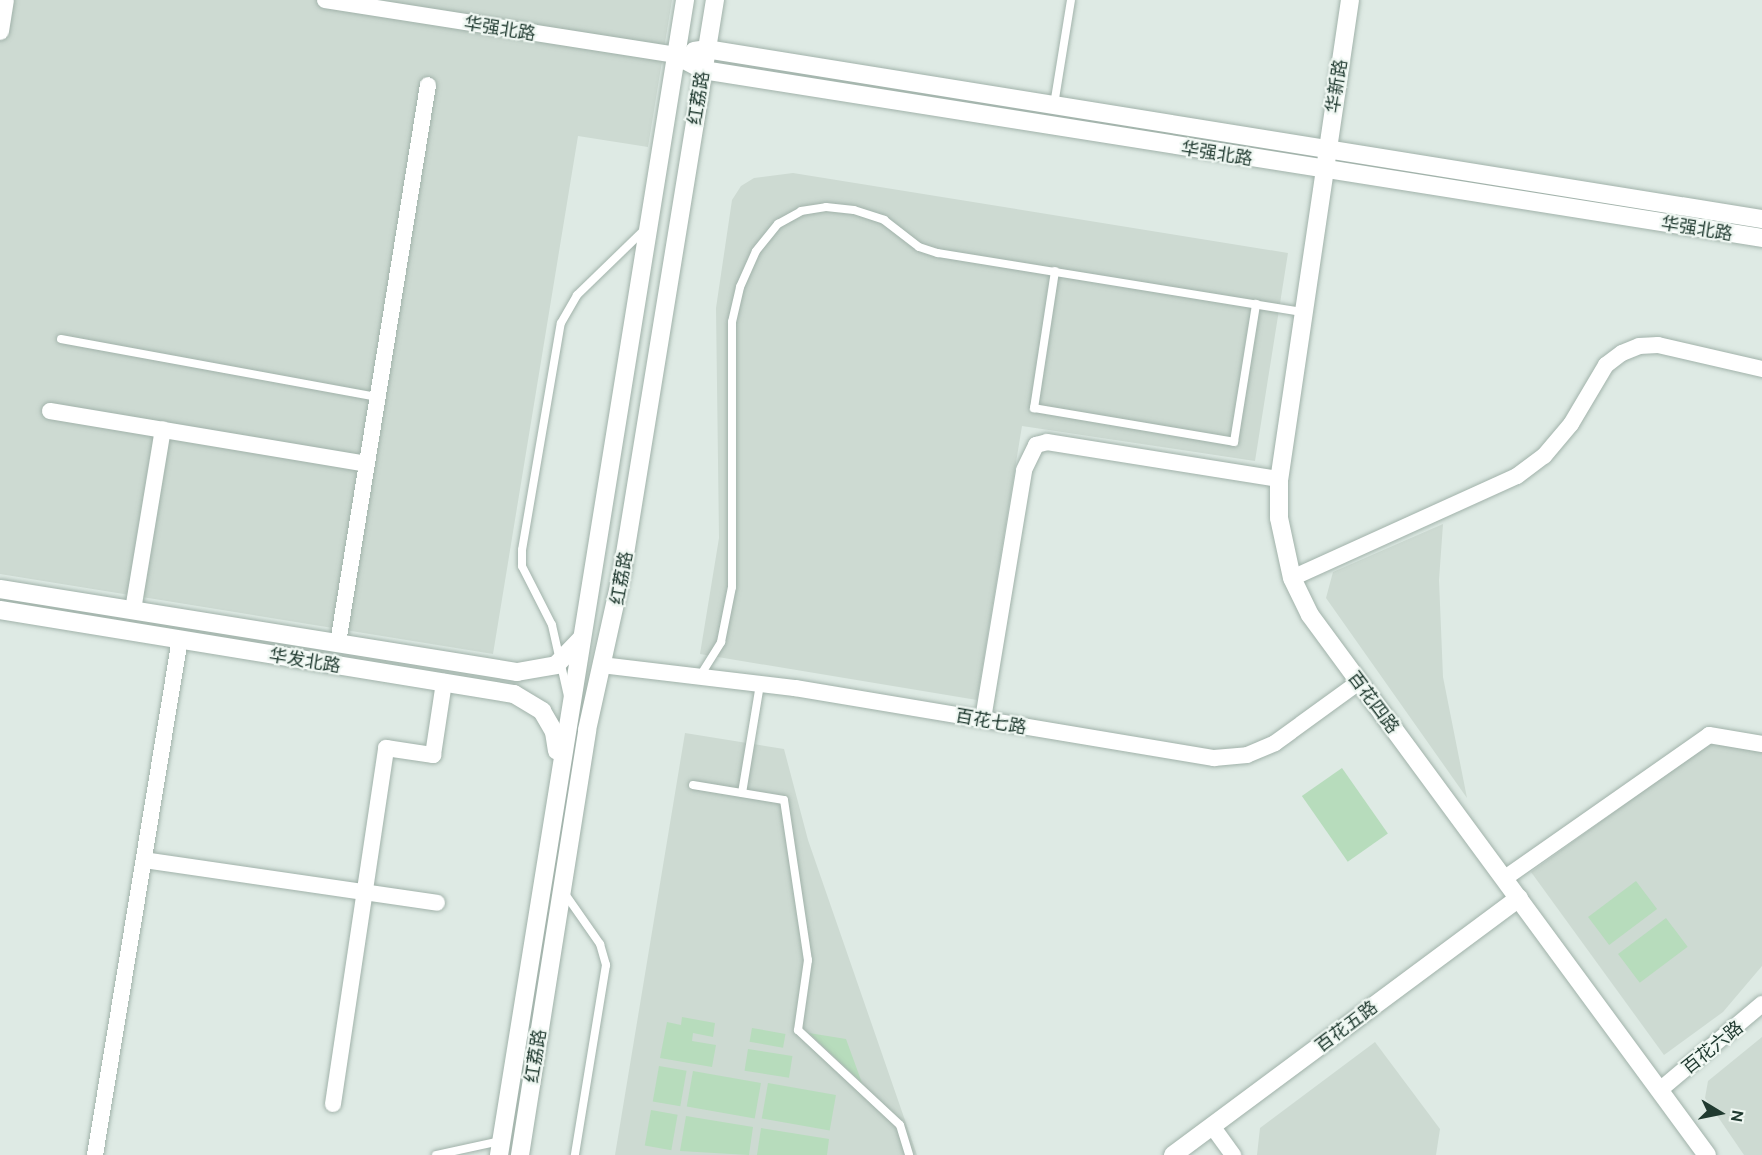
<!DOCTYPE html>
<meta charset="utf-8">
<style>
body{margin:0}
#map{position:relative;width:1762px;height:1155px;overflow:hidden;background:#deeae4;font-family:Ubuntu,"Noto Sans SC",sans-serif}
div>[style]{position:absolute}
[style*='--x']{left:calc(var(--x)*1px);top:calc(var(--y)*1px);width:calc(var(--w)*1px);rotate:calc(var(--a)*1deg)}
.built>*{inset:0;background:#cddad2}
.green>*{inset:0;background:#b7dcbc;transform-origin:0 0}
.roads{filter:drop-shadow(0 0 2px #a1b2aa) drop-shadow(0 0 2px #a1b2aa)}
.lane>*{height:8px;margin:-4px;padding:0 4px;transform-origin:4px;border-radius:4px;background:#fff}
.street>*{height:16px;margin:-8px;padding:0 8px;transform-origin:8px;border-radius:8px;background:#fff}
.secondary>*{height:18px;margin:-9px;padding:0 9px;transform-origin:9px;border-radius:9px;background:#fff}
span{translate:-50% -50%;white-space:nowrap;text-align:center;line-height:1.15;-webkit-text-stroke:4.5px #eff7f2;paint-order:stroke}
.street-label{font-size:18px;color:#203a30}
.north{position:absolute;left:1690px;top:1083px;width:60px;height:60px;-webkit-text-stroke:4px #eff7f2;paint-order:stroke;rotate:100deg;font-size:16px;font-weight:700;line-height:24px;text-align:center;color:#203a30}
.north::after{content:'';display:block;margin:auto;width:21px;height:27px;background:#203a30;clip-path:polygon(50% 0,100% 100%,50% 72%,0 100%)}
</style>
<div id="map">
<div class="built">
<i style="clip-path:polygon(0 0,672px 0,648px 147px,578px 136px,493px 654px,0 574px)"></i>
<i style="clip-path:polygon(793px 173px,1288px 253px,1255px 461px,1022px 426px,977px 700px,700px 654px,719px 538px,716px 308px,732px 200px,741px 186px,754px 178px)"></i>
<i style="clip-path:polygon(1443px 524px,1439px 580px,1443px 677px,1467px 798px,1326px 598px,1333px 572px)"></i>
<i style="clip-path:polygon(685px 733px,784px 749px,808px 840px,917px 1155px,615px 1155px)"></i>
<i style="clip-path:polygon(1712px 741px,1762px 750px,1762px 966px,1723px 1012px,1664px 1055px,1531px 872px)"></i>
<i style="clip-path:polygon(1762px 1037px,1762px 1155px,1744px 1155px,1705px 1098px,1708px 1081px)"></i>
<i style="clip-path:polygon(1375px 1042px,1440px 1129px,1436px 1155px,1257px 1155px,1260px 1128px)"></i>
</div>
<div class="green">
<i style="left:1342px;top:768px;width:80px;height:49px;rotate:55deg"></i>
<i style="left:1636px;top:881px;width:35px;height:60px;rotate:53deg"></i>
<i style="left:1666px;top:918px;width:36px;height:60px;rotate:53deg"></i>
<i style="clip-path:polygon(682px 1017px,715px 1023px,713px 1037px,693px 1033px,692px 1041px,716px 1045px,712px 1067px,660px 1058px,667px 1022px,681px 1025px)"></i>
<i style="left:752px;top:1028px;width:34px;height:14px;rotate:10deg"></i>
<i style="clip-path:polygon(809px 1033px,846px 1039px,862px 1083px)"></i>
<i style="left:748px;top:1049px;width:45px;height:22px;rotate:9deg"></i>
<i style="left:659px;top:1066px;width:28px;height:36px;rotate:10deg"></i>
<i style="left:693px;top:1071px;width:69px;height:36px;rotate:10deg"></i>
<i style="left:768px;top:1083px;width:69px;height:36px;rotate:10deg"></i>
<i style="left:651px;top:1110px;width:27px;height:36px;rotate:10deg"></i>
<i style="clip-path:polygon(686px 1116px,753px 1127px,749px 1155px,680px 1151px)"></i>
<i style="clip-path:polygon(761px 1128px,829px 1139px,827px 1155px,757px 1155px)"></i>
</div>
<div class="roads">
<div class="lane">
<i style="--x:1054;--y:105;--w:106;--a:-80.8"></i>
<i style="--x:1055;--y:271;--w:139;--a:98.7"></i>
<i style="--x:1034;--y:408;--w:203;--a:9.6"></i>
<i style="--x:1234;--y:442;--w:140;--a:-80.9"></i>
<i style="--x:61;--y:339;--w:322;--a:10.4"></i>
<i style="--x:700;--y:676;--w:40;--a:-58"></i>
<i style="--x:721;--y:642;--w:56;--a:-78.7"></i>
<i style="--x:732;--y:587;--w:265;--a:-90"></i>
<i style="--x:732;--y:322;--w:36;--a:-77"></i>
<i style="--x:740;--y:287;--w:39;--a:-66"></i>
<i style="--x:756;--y:251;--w:35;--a:-51"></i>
<i style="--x:778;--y:224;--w:26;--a:-29"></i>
<i style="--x:801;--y:211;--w:25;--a:-9"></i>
<i style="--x:826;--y:207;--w:28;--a:6"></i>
<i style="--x:854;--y:210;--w:32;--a:18"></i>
<i style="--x:884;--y:220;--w:44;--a:37.6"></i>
<i style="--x:919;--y:247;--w:20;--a:18"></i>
<i style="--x:938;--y:253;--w:371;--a:9.2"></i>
<i style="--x:568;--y:696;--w:73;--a:-102.7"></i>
<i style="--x:552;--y:625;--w:66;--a:-117"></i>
<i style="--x:522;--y:566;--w:16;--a:-90"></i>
<i style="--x:522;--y:550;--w:230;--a:-80.3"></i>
<i style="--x:561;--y:323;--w:32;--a:-60"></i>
<i style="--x:577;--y:295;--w:95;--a:-44.1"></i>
<i style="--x:693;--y:785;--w:92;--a:9.4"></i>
<i style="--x:784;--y:800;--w:162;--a:81.5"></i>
<i style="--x:808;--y:960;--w:71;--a:98.1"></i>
<i style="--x:798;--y:1030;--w:139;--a:43"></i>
<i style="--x:900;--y:1125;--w:31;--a:73"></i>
<i style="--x:742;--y:793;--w:110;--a:-80.6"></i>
<i style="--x:563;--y:891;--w:65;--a:55.1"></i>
<i style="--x:600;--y:944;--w:22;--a:74"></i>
<i style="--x:606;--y:965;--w:193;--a:99.3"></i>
<i style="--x:436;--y:1155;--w:66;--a:-12.3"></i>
</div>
<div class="street">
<i style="--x:325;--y:0;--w:354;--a:8.9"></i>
<i style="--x:50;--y:411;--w:321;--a:9.5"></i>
<i style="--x:1292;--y:578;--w:247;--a:-24.4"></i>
<i style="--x:1517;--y:476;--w:34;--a:-37"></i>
<i style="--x:1544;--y:456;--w:42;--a:-49.8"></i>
<i style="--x:1571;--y:424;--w:69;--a:-59.3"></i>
<i style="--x:1606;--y:365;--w:20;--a:-37"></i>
<i style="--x:1622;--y:353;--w:18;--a:-22"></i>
<i style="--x:1639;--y:346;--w:19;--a:-3"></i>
<i style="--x:1658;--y:345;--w:107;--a:13"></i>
<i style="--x:133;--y:610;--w:183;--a:-80.6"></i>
<i style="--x:338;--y:643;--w:565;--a:-80.84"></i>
<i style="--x:601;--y:665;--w:195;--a:6.8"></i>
<i style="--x:795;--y:688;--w:425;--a:9.5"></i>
<i style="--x:1214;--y:758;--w:33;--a:-5"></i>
<i style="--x:1247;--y:755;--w:30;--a:-23"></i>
<i style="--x:1275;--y:743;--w:104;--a:-36"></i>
<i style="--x:983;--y:719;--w:252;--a:-80.6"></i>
<i style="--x:1024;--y:470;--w:28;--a:-64"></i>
<i style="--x:1036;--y:445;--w:11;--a:-15"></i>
<i style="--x:1047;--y:442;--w:235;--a:9.1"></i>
<i style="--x:144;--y:860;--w:296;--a:8.3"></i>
<i style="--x:1505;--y:878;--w:249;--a:-35"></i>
<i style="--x:1709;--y:735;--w:54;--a:9.6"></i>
<i style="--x:1661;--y:1089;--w:132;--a:-40.1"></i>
<i style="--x:333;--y:1104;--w:360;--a:-81.5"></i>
<i style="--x:386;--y:748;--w:48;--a:8.5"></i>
<i style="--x:433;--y:755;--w:74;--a:-81.4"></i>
<i style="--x:1212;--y:1126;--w:36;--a:54"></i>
<i style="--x:95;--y:1155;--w:523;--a:-80.65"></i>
</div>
<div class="secondary">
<i style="--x:1350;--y:0;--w:484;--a:98.4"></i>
<i style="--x:1279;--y:479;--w:39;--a:90"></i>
<i style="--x:1279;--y:518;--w:61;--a:77.8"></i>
<i style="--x:1292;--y:578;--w:41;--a:64.1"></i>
<i style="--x:1310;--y:615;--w:670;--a:53.68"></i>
<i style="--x:0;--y:31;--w:31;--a:-81"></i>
<i style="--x:694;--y:51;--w:12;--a:-9"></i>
<i style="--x:706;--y:49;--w:1070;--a:9.15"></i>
<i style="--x:675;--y:55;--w:32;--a:28"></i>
<i style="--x:703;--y:70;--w:1072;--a:9.01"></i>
<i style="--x:0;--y:589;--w:524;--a:9.12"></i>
<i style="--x:517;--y:672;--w:40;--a:-10"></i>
<i style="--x:556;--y:665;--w:35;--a:-46"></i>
<i style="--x:0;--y:610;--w:521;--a:9.28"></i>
<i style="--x:514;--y:694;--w:33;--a:31"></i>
<i style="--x:542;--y:711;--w:24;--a:60"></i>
<i style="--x:554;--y:732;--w:19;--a:81"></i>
<i style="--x:499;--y:1155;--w:1170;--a:-80.85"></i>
<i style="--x:520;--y:1155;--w:430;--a:-81"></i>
<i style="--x:587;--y:730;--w:162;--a:-77.5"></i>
<i style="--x:622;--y:572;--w:580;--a:-80.77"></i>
<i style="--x:1173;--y:1155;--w:431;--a:-36.6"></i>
</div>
</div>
<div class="street-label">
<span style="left:500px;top:28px;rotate:9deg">华强北路</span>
<span style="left:1336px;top:86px;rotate:-81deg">华新路</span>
<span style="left:698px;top:98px;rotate:-81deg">红荔路</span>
<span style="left:1217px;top:153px;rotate:9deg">华强北路</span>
<span style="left:1697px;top:228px;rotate:9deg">华强北路</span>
<span style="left:621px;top:578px;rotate:-80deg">红荔路</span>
<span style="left:305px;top:660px;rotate:9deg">华发北路</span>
<span style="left:1374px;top:702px;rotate:53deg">百花四路</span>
<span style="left:991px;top:721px;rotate:10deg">百花七路</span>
<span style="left:1346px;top:1026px;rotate:-37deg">百花五路</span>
<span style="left:1712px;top:1047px;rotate:-39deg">百花六路</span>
<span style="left:535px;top:1056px;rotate:-81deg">红荔路</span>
</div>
<div class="north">N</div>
</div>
